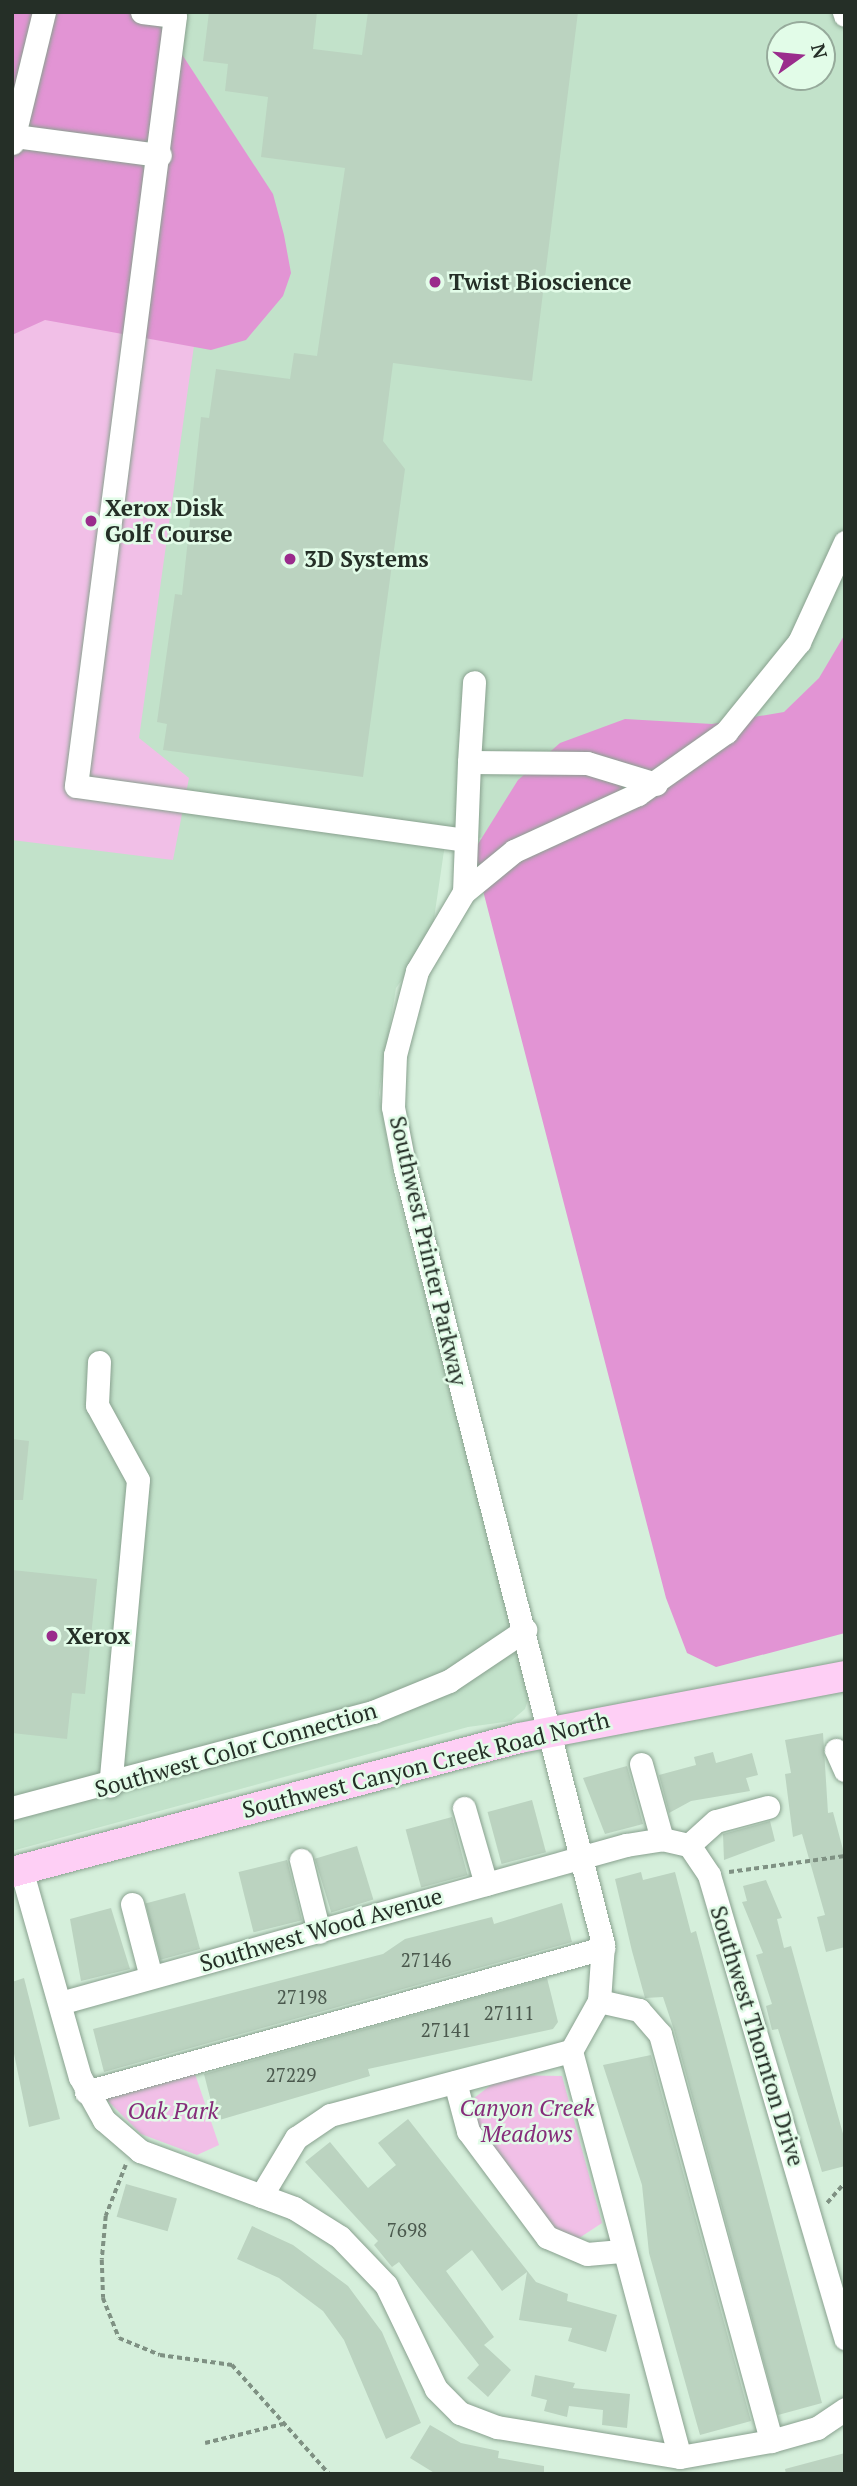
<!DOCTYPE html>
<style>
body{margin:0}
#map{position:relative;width:857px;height:2486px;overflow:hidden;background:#d5efdb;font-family:"PT Serif",serif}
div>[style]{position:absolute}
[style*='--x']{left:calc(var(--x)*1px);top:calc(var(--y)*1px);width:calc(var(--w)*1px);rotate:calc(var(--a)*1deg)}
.built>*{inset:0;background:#c2e2ca}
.green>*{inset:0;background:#f1bfe7}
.forest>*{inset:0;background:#e294d4}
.building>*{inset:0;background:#bbd3c0;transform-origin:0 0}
.path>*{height:3.5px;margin-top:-1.75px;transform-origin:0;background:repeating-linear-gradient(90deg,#7f9183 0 5px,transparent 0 8.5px)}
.roads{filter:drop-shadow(0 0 2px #89a18f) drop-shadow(0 0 2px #89a18f)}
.minor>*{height:23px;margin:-11.5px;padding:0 11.5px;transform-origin:11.5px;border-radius:11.5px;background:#fff}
.major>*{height:30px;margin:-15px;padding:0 15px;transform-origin:15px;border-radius:15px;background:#fecff5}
.dots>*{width:19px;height:19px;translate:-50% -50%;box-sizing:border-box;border:4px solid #e2fce8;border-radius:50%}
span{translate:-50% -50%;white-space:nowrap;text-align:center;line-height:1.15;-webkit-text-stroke:5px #e2fce8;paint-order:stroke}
.number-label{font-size:19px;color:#4a584d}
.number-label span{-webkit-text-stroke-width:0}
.poi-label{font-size:23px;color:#252f27;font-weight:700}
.left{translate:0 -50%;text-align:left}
.street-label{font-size:23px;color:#252f27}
.park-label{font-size:23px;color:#862c7a;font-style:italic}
.frame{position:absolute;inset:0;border:14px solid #252f27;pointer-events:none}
.north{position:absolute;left:766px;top:21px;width:70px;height:70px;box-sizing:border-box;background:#e2fce8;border:2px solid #96aa9b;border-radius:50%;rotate:75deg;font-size:19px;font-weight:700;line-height:28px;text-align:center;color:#252f27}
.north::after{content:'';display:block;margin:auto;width:24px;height:32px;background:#9a2c8c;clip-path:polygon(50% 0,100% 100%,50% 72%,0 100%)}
</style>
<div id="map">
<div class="built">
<i style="clip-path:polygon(evenodd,12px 12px,845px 12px,845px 773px,445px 844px,431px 939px,396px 988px,379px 1093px,393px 1177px,531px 1691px,525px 1709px,511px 1721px,468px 1727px,12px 1851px,12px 12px,780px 35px,822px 35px,822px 77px,780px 77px,780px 35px)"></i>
</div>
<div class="green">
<i style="clip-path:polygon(12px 279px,200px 303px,139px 738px,189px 778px,173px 860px,12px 840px)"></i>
<i style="clip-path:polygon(194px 2071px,219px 2145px,197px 2155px,141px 2134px,103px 2096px)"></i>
<i style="clip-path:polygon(504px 2075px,562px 2076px,602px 2223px,570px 2244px,506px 2176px,465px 2105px)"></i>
</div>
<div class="forest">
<i style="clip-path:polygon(12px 12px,165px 12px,170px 36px,273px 194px,284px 235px,291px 273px,283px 296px,246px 340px,211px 350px,45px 320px,12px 335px)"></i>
<i style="clip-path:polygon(845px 634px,845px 1633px,716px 1667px,687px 1653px,666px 1598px,473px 852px,518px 780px,560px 743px,625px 719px,712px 724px,784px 712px,819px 678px)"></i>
</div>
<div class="building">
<i style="clip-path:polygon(209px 12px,317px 12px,313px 49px,362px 55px,368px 12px,578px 12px,532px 381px,393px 363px,383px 441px,405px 469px,363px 777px,163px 750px,167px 724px,157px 722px,175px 594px,182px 595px,201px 417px,209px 418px,216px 369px,290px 379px,294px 353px,317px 356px,345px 168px,261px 157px,268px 97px,225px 91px,228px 64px,203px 61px)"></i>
<i style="clip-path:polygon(12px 1439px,29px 1441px,23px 1500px,12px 1500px)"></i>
<i style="clip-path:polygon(12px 1570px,97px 1579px,85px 1694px,72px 1693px,67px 1739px,12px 1733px)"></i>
<i style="clip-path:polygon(823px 1733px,828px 1813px,833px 1812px,845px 1857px,845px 1947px,826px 1952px,817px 1917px,825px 1915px,802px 1834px,793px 1837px,785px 1774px,791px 1773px,785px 1740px)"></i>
<i style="clip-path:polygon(713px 1752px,716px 1763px,752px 1753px,758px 1775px,746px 1778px,750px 1791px,691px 1801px,669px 1813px,659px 1775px,696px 1765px,694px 1757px)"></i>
<i style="clip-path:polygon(627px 1766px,643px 1824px,605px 1834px,583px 1778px)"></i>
<i style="left:532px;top:1800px;width:54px;height:46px;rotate:75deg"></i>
<i style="left:452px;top:1817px;width:60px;height:48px;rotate:75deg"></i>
<i style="clip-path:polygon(770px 1821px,775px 1841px,724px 1860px,723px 1834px)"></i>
<i style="left:357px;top:1846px;width:56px;height:44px;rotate:73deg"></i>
<i style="left:287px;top:1860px;width:62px;height:50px;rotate:76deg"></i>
<i style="clip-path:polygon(641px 1872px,643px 1880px,675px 1872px,691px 1933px,696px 1931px,822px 2403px,778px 2415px,674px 2030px,663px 1997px,645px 1998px,632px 1951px,615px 1879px)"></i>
<i style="clip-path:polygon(766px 1880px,782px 1918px,777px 1919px,784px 1948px,791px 1946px,845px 2141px,845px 2166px,822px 2172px,778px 2029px,772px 2030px,766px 2006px,772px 2004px,756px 1955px,763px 1953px,742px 1902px,747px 1901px,743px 1886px)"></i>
<i style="left:185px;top:1893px;width:58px;height:41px;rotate:75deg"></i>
<i style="clip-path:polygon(562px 1903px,572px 1942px,104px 2072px,93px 2029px,383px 1954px,405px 1939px,492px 1917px,494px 1924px)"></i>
<i style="clip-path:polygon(111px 1908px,130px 1969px,81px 1981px,70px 1919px)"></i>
<i style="clip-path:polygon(24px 1978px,60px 2119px,29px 2127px,12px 2044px,12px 1982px)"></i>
<i style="clip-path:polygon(547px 1978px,558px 2022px,553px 2029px,368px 2069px,370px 2076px,216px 2121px,204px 2074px)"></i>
<i style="clip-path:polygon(651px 2055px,751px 2421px,700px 2435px,649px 2253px,642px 2185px,603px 2065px)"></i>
<i style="clip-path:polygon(408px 2119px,536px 2282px,568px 2294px,567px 2301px,617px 2315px,606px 2352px,568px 2341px,572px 2328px,519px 2320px,527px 2272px,502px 2291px,472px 2250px,446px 2271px,494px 2337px,484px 2345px,511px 2370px,488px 2397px,467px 2378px,479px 2365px,399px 2262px,392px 2267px,374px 2245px,378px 2241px,305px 2162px,330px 2142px,368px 2188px,396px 2165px,378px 2143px)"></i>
<i style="left:126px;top:2184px;width:53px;height:34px;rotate:16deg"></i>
<i style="clip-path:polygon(252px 2226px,293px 2245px,348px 2286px,382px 2332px,421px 2423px,386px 2439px,344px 2340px,323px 2311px,279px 2278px,237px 2259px)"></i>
<i style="clip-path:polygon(535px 2375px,575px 2383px,573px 2388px,630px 2394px,627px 2428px,602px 2425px,603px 2410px,569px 2406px,567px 2417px,544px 2411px,547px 2400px,531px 2396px)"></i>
<i style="clip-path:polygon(430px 2425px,461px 2443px,499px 2451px,498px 2458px,544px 2466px,544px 2474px,436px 2474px,410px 2458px)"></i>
<i style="clip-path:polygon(845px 2453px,845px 2474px,786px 2474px,785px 2469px)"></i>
</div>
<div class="path">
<i style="--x:729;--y:1872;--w:117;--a:-7.9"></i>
<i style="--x:126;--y:2165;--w:55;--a:111.4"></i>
<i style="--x:106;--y:2216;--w:44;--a:95.2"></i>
<i style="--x:102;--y:2260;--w:38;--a:88"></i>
<i style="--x:103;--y:2298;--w:43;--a:68.2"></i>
<i style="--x:119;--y:2338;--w:44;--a:22.5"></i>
<i style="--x:160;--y:2355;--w:73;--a:7.9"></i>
<i style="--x:232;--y:2365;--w:146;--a:48.3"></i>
<i style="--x:827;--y:2203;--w:28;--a:-49"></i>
<i style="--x:205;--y:2443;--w:80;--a:-13.7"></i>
</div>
<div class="roads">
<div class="minor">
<i style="--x:142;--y:12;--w:33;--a:7"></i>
<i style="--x:175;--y:16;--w:776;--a:97.33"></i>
<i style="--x:76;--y:786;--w:392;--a:7.9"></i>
<i style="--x:844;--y:12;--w:3;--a:72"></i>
<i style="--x:15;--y:136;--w:146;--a:7.5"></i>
<i style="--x:12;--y:143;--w:135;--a:-76.3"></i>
<i style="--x:469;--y:762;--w:80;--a:-86.4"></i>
<i style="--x:464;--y:892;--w:130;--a:-87.8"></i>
<i style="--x:469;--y:762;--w:118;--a:0.5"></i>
<i style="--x:587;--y:763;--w:72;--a:16.9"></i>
<i style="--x:99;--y:1362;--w:43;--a:92.7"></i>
<i style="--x:97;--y:1405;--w:85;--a:61.3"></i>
<i style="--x:138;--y:1480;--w:307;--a:95.2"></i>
<i style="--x:836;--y:1750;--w:22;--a:66"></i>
<i style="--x:641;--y:1764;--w:78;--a:74.4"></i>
<i style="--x:12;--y:1808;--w:374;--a:-14.9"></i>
<i style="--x:373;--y:1712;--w:82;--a:-22.2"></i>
<i style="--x:449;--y:1681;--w:92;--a:-33.9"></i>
<i style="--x:464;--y:1808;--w:79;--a:73.9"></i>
<i style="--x:689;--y:1845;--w:36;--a:-42"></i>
<i style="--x:716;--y:1821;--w:54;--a:-15.1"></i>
<i style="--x:301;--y:1860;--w:74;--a:76"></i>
<i style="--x:21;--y:1869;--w:216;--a:74.2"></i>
<i style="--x:80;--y:2077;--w:49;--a:60.8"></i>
<i style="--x:104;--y:2120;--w:48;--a:40.7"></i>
<i style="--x:140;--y:2151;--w:164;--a:20.3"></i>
<i style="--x:294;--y:2208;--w:54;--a:32.2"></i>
<i style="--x:340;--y:2237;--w:66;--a:46.2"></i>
<i style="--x:386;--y:2285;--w:115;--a:64.3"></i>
<i style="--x:436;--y:2389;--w:34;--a:45"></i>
<i style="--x:460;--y:2413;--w:40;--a:21"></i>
<i style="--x:497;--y:2427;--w:185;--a:9.3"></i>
<i style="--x:680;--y:2457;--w:92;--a:-10"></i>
<i style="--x:771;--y:2441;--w:48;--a:-15.8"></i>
<i style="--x:817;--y:2428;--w:34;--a:-34"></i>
<i style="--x:132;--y:1904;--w:75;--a:75.4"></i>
<i style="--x:599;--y:2001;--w:41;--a:12.7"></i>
<i style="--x:639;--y:2010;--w:32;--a:49"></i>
<i style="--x:660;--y:2034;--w:422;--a:74.7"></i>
<i style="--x:60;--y:2003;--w:588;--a:-15.6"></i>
<i style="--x:626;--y:1845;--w:36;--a:-9"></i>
<i style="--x:662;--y:1839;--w:28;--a:13"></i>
<i style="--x:689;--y:1845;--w:36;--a:56"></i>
<i style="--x:709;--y:1875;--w:483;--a:73.6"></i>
<i style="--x:571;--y:2051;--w:57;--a:-60.8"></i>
<i style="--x:599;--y:2001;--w:57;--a:-86"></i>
<i style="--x:603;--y:1944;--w:800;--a:-104.33"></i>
<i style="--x:405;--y:1169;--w:63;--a:-101"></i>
<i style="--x:393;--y:1107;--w:52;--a:-87.8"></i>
<i style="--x:395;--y:1055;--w:87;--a:-75.3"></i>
<i style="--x:417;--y:971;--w:92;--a:-59.3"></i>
<i style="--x:464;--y:892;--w:65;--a:-39.4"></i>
<i style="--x:514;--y:851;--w:136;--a:-24.7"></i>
<i style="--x:638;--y:794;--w:108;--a:-35.2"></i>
<i style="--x:726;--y:732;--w:116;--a:-51"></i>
<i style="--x:799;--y:642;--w:110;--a:-65.3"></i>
<i style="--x:571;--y:2051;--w:420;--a:75"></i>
<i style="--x:455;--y:2082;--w:51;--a:75.1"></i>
<i style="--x:468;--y:2131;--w:132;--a:53.3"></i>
<i style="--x:547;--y:2237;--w:43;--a:23"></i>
<i style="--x:587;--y:2254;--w:34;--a:-5"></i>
<i style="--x:86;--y:2092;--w:537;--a:-15.56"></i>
<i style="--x:261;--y:2196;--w:68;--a:-58.9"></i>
<i style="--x:296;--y:2138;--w:41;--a:-34.1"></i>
<i style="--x:330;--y:2115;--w:249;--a:-14.9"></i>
</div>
<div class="major">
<i style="--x:12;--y:1872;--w:525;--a:-14.78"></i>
<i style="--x:520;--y:1738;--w:331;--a:-10.8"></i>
</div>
</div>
<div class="dots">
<i style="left:435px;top:282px;background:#9a2c8c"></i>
<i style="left:91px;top:521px;background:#9a2c8c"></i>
<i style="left:290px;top:559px;background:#9a2c8c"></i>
<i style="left:52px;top:1636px;background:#9a2c8c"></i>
</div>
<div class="number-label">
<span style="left:426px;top:1960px">27146</span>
<span style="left:302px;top:1997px">27198</span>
<span style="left:509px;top:2013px">27111</span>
<span style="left:446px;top:2030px">27141</span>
<span style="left:291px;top:2075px">27229</span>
<span style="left:407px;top:2230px">7698</span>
</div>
<div class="poi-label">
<span class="left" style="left:449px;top:282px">Twist Bioscience</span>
<span class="left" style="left:105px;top:521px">Xerox Disk<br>Golf Course</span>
<span class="left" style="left:304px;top:559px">3D Systems</span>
<span class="left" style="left:66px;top:1636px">Xerox</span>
</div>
<div class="street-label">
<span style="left:428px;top:1251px;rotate:77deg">Southwest Printer Parkway</span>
<span style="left:236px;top:1750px;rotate:-16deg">Southwest Color Connection</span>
<span style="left:426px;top:1765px;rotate:-14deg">Southwest Canyon Creek Road North</span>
<span style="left:321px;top:1930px;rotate:-16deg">Southwest Wood Avenue</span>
<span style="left:757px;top:2036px;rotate:73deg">Southwest Thornton Drive</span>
</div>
<div class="park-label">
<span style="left:527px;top:2121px">Canyon Creek<br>Meadows</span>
<span style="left:173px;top:2111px">Oak Park</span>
</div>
<div class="frame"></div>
<div class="north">N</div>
</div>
